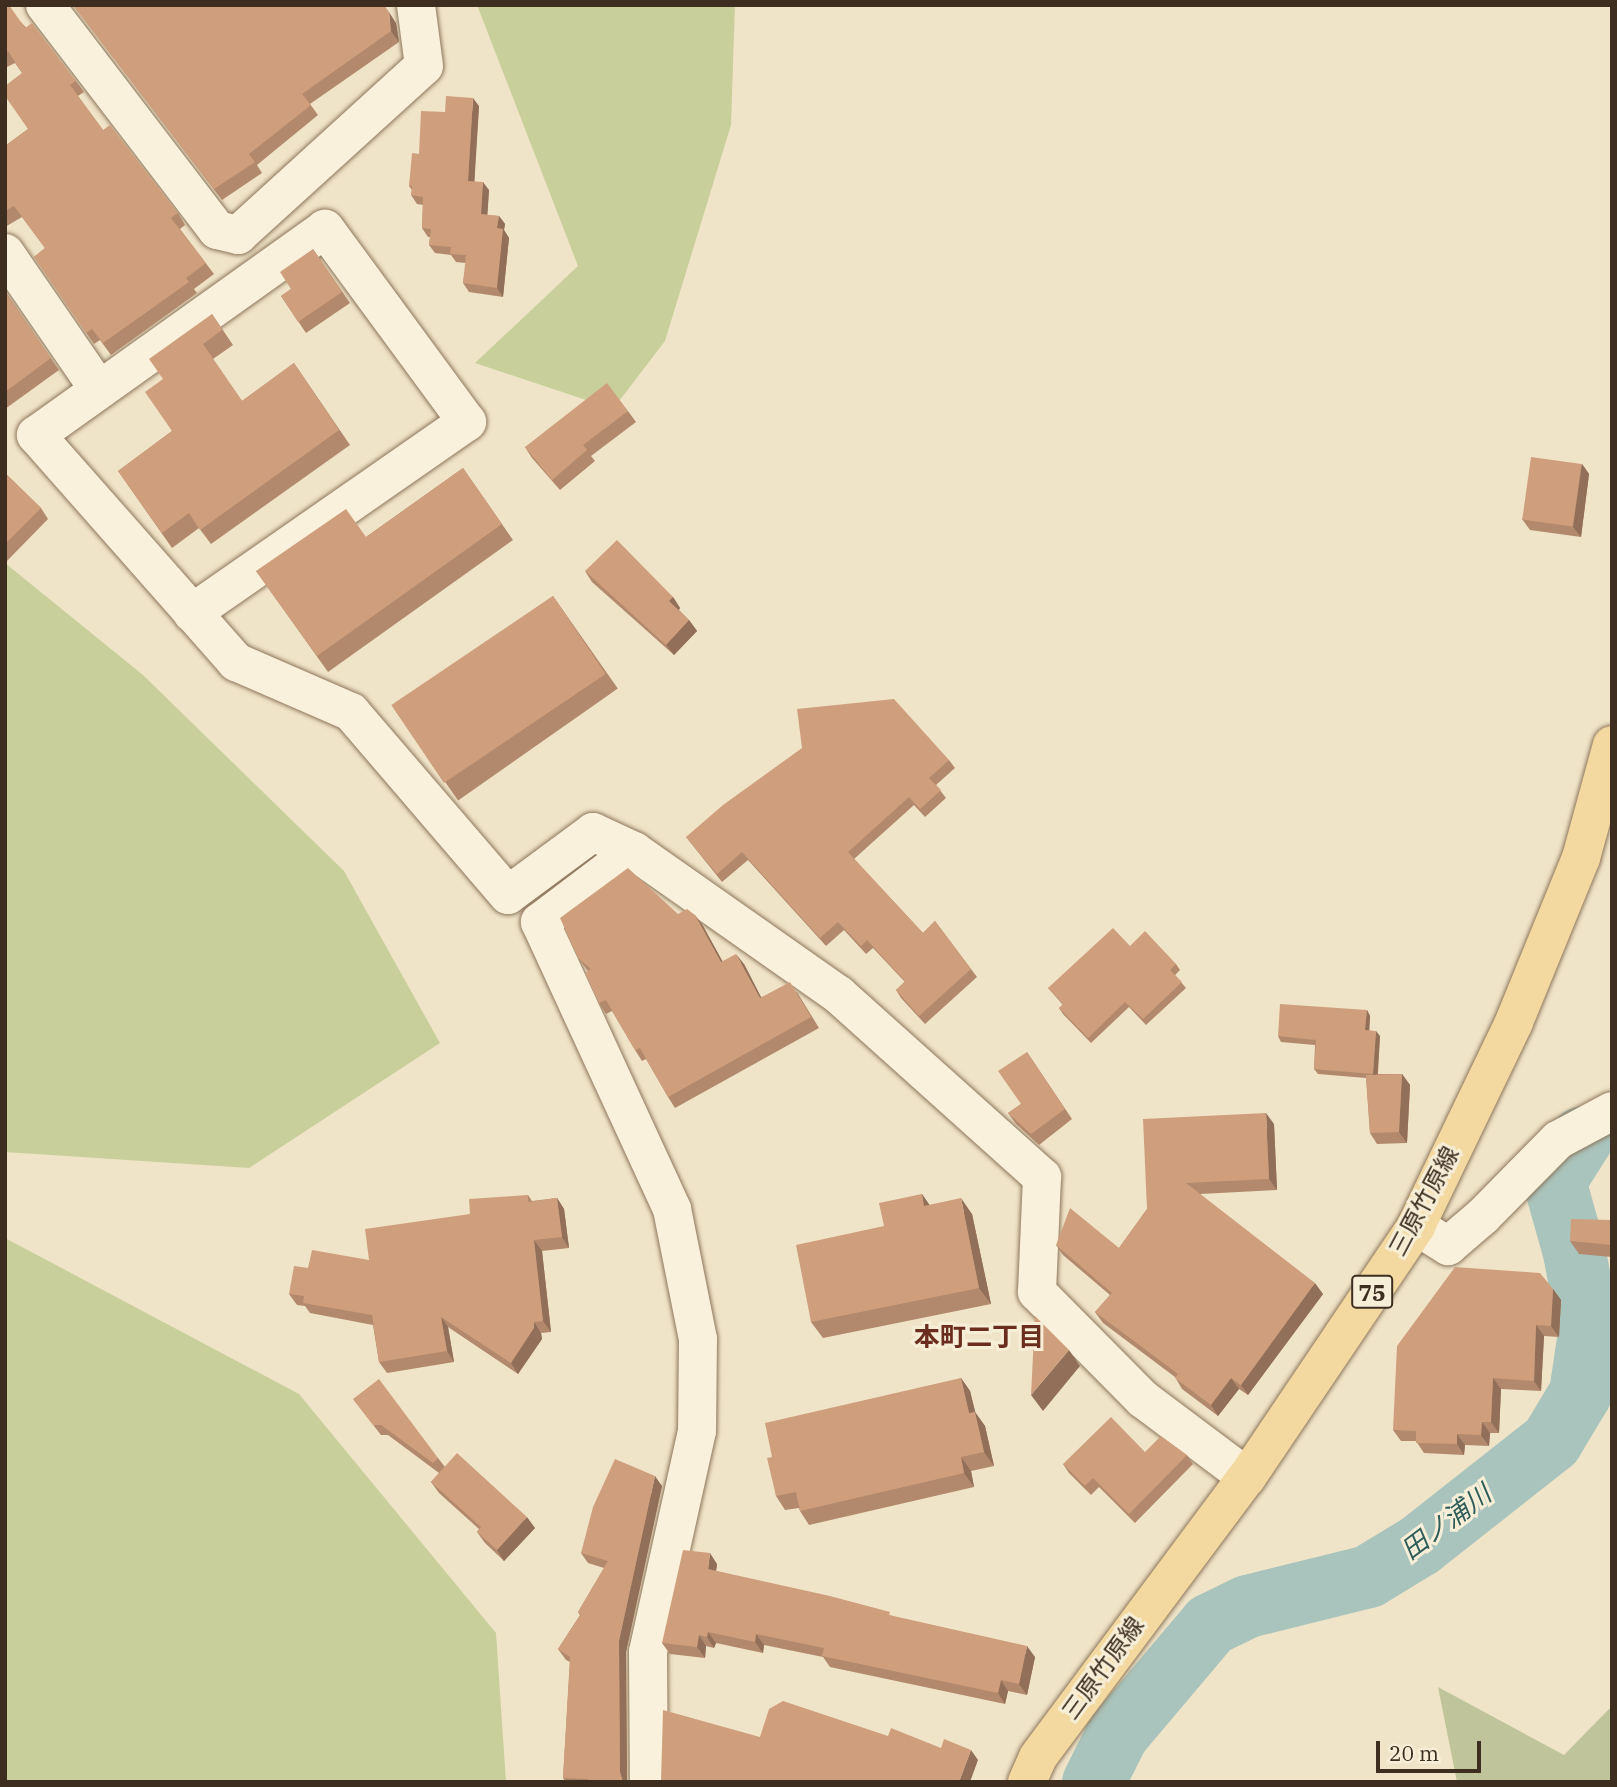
<!DOCTYPE html>
<meta charset="utf-8">
<style>
body{margin:0}
#map{position:relative;width:1617px;height:1787px;overflow:hidden;background:#f0e4c8;font-family:"IBM Plex Serif","Noto Sans JP",serif}
div>[style]{position:absolute}
[style*='--x']{left:calc(var(--x)*1px);top:calc(var(--y)*1px);width:calc(var(--w)*1px);rotate:calc(var(--a)*1deg)}
.green>*{inset:0;background:#c9cf9b}
.cemetery>*{inset:0;background:#bfc49a}
.river>*{height:63px;margin:-31.5px;padding:0 31.5px;transform-origin:31.5px;border-radius:31.5px;background:#a9c4bc}
.roads{filter:drop-shadow(0 0 2px #8d765c) drop-shadow(0 0 2px #8d765c)}
.minor>*{height:38px;margin:-19px;padding:0 19px;transform-origin:19px;border-radius:19px;background:#faf1dc}
.major>*{height:38px;margin:-19px;padding:0 19px;transform-origin:19px;border-radius:19px;background:#f3d9a0}
.wall>*{inset:0;background:#b2896c;transform-origin:0 0}
.shaded-wall>*{inset:0;background:#916f58}
.building>*{inset:0;background:#cf9f7d;transform-origin:0 0}
span{translate:-50% -50%;white-space:nowrap;text-align:center;line-height:1.15;-webkit-text-stroke:6px #f7eed8;paint-order:stroke}
.shield-label span{padding:2px 5px;background:#f7eed8;border:2px solid;border-radius:5px;-webkit-text-stroke-width:0}
.shield-label{font-size:23px;color:#3d2e20;font-weight:700}
.street-label{font-size:24px;color:#3d2e20}
.neighbourhood-label{font-size:26px;color:#6b2e1e;font-weight:700}
.water-label{font-size:26px;color:#2f5d5a;font-style:italic}
.frame{position:absolute;inset:0;border:7px solid #3d2e20;pointer-events:none}
.scale{position:absolute;left:1376px;top:1741px;width:105px;height:32px;box-sizing:border-box;border:4px solid #3d2e20;border-top:0;padding-left:9px;font-size:21px;line-height:24px;white-space:nowrap;color:#3d2e20;-webkit-text-stroke:5px #f7eed8;paint-order:stroke}
</style>
<div id="map">
<div class="green">
<i style="clip-path:polygon(477px 5px,735px 5px,731px 125px,665px 341px,613px 409px,475px 363px,578px 266px)"></i>
<i style="clip-path:polygon(5px 563px,143px 675px,344px 871px,440px 1043px,249px 1168px,5px 1152px)"></i>
<i style="clip-path:polygon(5px 1238px,299px 1394px,496px 1633px,506px 1782px,5px 1782px)"></i>
</div>
<div class="cemetery">
<i style="clip-path:polygon(1438px 1687px,1564px 1755px,1612px 1706px,1612px 1782px,1457px 1782px)"></i>
</div>
<div class="river">
<i style="--x:1093;--y:1782;--w:54;--a:-63.4"></i>
<i style="--x:1117;--y:1734;--w:144;--a:-49.8"></i>
<i style="--x:1210;--y:1624;--w:41;--a:-25.9"></i>
<i style="--x:1247;--y:1606;--w:125;--a:-13.9"></i>
<i style="--x:1368;--y:1576;--w:60;--a:-31.3"></i>
<i style="--x:1419;--y:1545;--w:168;--a:-38.2"></i>
<i style="--x:1551;--y:1441;--w:56;--a:-58.9"></i>
<i style="--x:1580;--y:1393;--w:61;--a:-81.5"></i>
<i style="--x:1589;--y:1333;--w:82;--a:-100.5"></i>
<i style="--x:1574;--y:1252;--w:74;--a:-105.7"></i>
<i style="--x:1554;--y:1181;--w:52;--a:-57.5"></i>
</div>
<div class="roads">
<div class="minor">
<i style="--x:45;--y:5;--w:283;--a:52.6"></i>
<i style="--x:217;--y:230;--w:22;--a:13"></i>
<i style="--x:238;--y:235;--w:251;--a:-42.3"></i>
<i style="--x:424;--y:66;--w:62;--a:-97.5"></i>
<i style="--x:5;--y:253;--w:166;--a:55.5"></i>
<i style="--x:192;--y:613;--w:335;--a:-34.8"></i>
<i style="--x:467;--y:422;--w:240;--a:-126.3"></i>
<i style="--x:325;--y:229;--w:355;--a:144.5"></i>
<i style="--x:36;--y:435;--w:303;--a:48.6"></i>
<i style="--x:236;--y:662;--w:125;--a:23.5"></i>
<i style="--x:351;--y:712;--w:241;--a:49.4"></i>
<i style="--x:508;--y:895;--w:106;--a:-36.5"></i>
<i style="--x:593;--y:832;--w:45;--a:24.9"></i>
<i style="--x:634;--y:851;--w:251;--a:35.1"></i>
<i style="--x:839;--y:995;--w:273;--a:41.9"></i>
<i style="--x:1042;--y:1177;--w:115;--a:92.5"></i>
<i style="--x:1037;--y:1292;--w:151;--a:45.3"></i>
<i style="--x:1143;--y:1399;--w:130;--a:36.9"></i>
<i style="--x:634;--y:851;--w:118;--a:142.9"></i>
<i style="--x:540;--y:922;--w:316;--a:65.3"></i>
<i style="--x:672;--y:1209;--w:133;--a:78.7"></i>
<i style="--x:698;--y:1339;--w:92;--a:90.6"></i>
<i style="--x:697;--y:1431;--w:226;--a:102.5"></i>
<i style="--x:648;--y:1652;--w:130;--a:89.6"></i>
<i style="--x:1416;--y:1226;--w:38;--a:32"></i>
<i style="--x:1448;--y:1246;--w:46;--a:-40.6"></i>
<i style="--x:1483;--y:1216;--w:107;--a:-45.4"></i>
<i style="--x:1558;--y:1140;--w:61;--a:-28.2"></i>
</div>
<div class="major">
<i style="--x:1027;--y:1782;--w:27;--a:-66"></i>
<i style="--x:1038;--y:1757;--w:349;--a:-53.3"></i>
<i style="--x:1247;--y:1477;--w:303;--a:-56"></i>
<i style="--x:1416;--y:1226;--w:226;--a:-64.3"></i>
<i style="--x:1514;--y:1022;--w:177;--a:-67.8"></i>
<i style="--x:1581;--y:858;--w:117;--a:-74.7"></i>
</div>
</div>
<div class="wall">
<i style="clip-path:polygon(5px 5px,76px 81px,84px 92px,78px 96px,103px 130px,178px 213px,185px 225px,180px 229px,214px 274px,194px 289px,197px 293px,111px 355px,100px 340px,94px 344px,34px 257px,45px 248px,22px 217px,5px 227px,5px 146px,28px 129px,22px 73px,15px 63px,5px 68px)"></i>
<i style="clip-path:polygon(73px 5px,396px 23px,399px 42px,310px 104px,318px 115px,257px 165px,262px 173px,222px 200px)"></i>
<i style="clip-path:polygon(479px 106px,474px 181px,489px 190px,487px 215px,499px 216px,505px 224px,504px 230px,509px 238px,503px 297px,469px 292px,463px 283px,466px 263px,456px 262px,451px 255px,435px 253px,429px 245px,430px 237px,428px 237px,422px 228px,423px 205px,417px 204px,411px 195px,412px 190px,409px 186px,419px 154px)"></i>
<i style="clip-path:polygon(313px 249px,350px 303px,306px 333px,281px 296px,291px 289px)"></i>
<i style="clip-path:polygon(5px 291px,59px 370px,5px 409px)"></i>
<i style="clip-path:polygon(212px 314px,233px 345px,213px 359px,242px 401px,294px 363px,350px 445px,211px 544px,199px 528px,172px 548px,118px 471px,172px 431px,163px 379px)"></i>
<i style="clip-path:polygon(628px 411px,636px 422px,591px 456px,595px 461px,560px 490px,532px 458px,525px 447px)"></i>
<i style="clip-path:polygon(1582px 464px,1589px 474px,1581px 537px,1530px 530px,1522px 519px)"></i>
<i style="clip-path:polygon(463px 468px,513px 540px,328px 672px,256px 571px,366px 537px)"></i>
<i style="clip-path:polygon(5px 473px,41px 508px,48px 519px,6px 562px)"></i>
<i style="clip-path:polygon(585px 571px,673px 597px,680px 608px,679px 610px,689px 620px,697px 631px,674px 655px,592px 582px)"></i>
<i style="left:553px;top:596px;width:113px;height:195px;rotate:55deg"></i>
<i style="clip-path:polygon(949px 760px,955px 768px,936px 785px,946px 798px,925px 817px,914px 805px,854px 859px,923px 933px,935px 921px,977px 977px,925px 1024px,901px 998px,896px 990px,905px 982px,873px 948px,866px 954px,844px 930px,826px 946px,748px 860px,722px 882px,686px 837px)"></i>
<i style="clip-path:polygon(678px 914px,695px 915px,703px 926px,722px 961px,744px 964px,761px 997px,797px 992px,819px 1028px,675px 1108px,668px 1097px,646px 1059px,642px 1061px,635px 1050px,612px 1011px,606px 1014px,599px 1003px,588px 971px,578px 958px)"></i>
<i style="clip-path:polygon(1130px 946px,1176px 964px,1180px 970px,1175px 975px,1186px 988px,1146px 1025px,1129px 1007px,1091px 1043px,1063px 1014px,1059px 1008px,1063px 1005px,1048px 988px)"></i>
<i style="clip-path:polygon(1367px 1010px,1370px 1016px,1369px 1030px,1380px 1036px,1378px 1074px,1402px 1074px,1410px 1085px,1407px 1143px,1377px 1144px,1370px 1133px,1366px 1078px,1318px 1074px,1314px 1069px,1315px 1045px,1281px 1042px,1278px 1036px)"></i>
<i style="clip-path:polygon(1027px 1052px,1072px 1119px,1039px 1145px,1016px 1124px,1008px 1113px,1021px 1104px)"></i>
<i style="clip-path:polygon(1274px 1124px,1277px 1190px,1200px 1194px,1323px 1294px,1248px 1395px,1239px 1389px,1218px 1416px,1182px 1389px,1175px 1377px,1103px 1323px,1095px 1312px,1110px 1295px,1063px 1255px,1056px 1245px,1119px 1248px,1147px 1209px)"></i>
<i style="clip-path:polygon(922px 1194px,929px 1205px,972px 1214px,991px 1304px,823px 1338px,811px 1322px,884px 1226px)"></i>
<i style="clip-path:polygon(528px 1195px,532px 1201px,557px 1198px,564px 1209px,569px 1248px,542px 1251px,551px 1332px,541px 1333px,542px 1339px,518px 1374px,448px 1327px,454px 1362px,387px 1373px,379px 1362px,373px 1325px,310px 1313px,305px 1306px,297px 1305px,289px 1294px,308px 1268px,369px 1260px,470px 1214px)"></i>
<i style="clip-path:polygon(1612px 1220px,1612px 1257px,1579px 1254px,1570px 1241px)"></i>
<i style="clip-path:polygon(1553px 1289px,1561px 1300px,1559px 1337px,1544px 1336px,1541px 1391px,1501px 1389px,1499px 1433px,1490px 1433px,1489px 1446px,1465px 1445px,1464px 1455px,1424px 1453px,1416px 1441px,1401px 1441px,1393px 1430px)"></i>
<i style="clip-path:polygon(961px 1378px,970px 1391px,975px 1412px,985px 1426px,994px 1466px,971px 1471px,974px 1487px,809px 1525px,800px 1511px,799px 1508px,785px 1510px,776px 1496px,772px 1457px)"></i>
<i style="clip-path:polygon(353px 1399px,438px 1458px,445px 1467px,535px 1528px,504px 1561px,485px 1543px,477px 1532px,479px 1529px,439px 1493px,431px 1482px,439px 1473px,388px 1435px,381px 1435px)"></i>
<i style="clip-path:polygon(1145px 1452px,1187px 1455px,1193px 1464px,1135px 1523px,1099px 1487px,1091px 1495px,1069px 1473px,1063px 1464px)"></i>
<i style="clip-path:polygon(662px 1486px,626px 1652px,627px 1782px,566px 1782px,563px 1778px,570px 1662px,566px 1660px,558px 1649px,580px 1615px,578px 1612px,604px 1568px,588px 1563px,581px 1553px)"></i>
<i style="clip-path:polygon(717px 1564px,716px 1571px,892px 1616px,1035px 1657px,1027px 1695px,1008px 1691px,1005px 1704px,830px 1667px,823px 1657px,764px 1645px,763px 1653px,716px 1643px,714px 1648px,706px 1646px,705px 1658px,670px 1654px,662px 1643px)"></i>
</div>
<div class="shaded-wall">
<i style="clip-path:polygon(389px 12px,396px 23px,399px 42px,391px 31px)"></i>
<i style="clip-path:polygon(473px 98px,479px 106px,474px 189px,468px 181px)"></i>
<i style="clip-path:polygon(483px 182px,489px 190px,487px 222px,481px 214px)"></i>
<i style="clip-path:polygon(499px 216px,505px 224px,504px 230px,509px 238px,503px 297px,497px 288px,497px 228px)"></i>
<i style="clip-path:polygon(1582px 464px,1589px 474px,1581px 537px,1573px 527px)"></i>
<i style="clip-path:polygon(673px 597px,680px 608px,677px 612px,669px 601px)"></i>
<i style="clip-path:polygon(689px 620px,697px 631px,674px 655px,666px 645px)"></i>
<i style="clip-path:polygon(695px 915px,703px 926px,729px 973px,721px 962px)"></i>
<i style="clip-path:polygon(736px 954px,744px 964px,767px 1009px,760px 998px)"></i>
<i style="clip-path:polygon(1367px 1010px,1370px 1016px,1369px 1035px,1365px 1030px)"></i>
<i style="clip-path:polygon(1376px 1031px,1380px 1036px,1377px 1079px,1373px 1074px)"></i>
<i style="clip-path:polygon(1402px 1074px,1410px 1085px,1407px 1143px,1399px 1132px)"></i>
<i style="clip-path:polygon(1266px 1113px,1274px 1124px,1277px 1190px,1269px 1179px)"></i>
<i style="clip-path:polygon(922px 1194px,933px 1210px,924px 1206px)"></i>
<i style="clip-path:polygon(557px 1198px,564px 1209px,569px 1248px,562px 1237px)"></i>
<i style="clip-path:polygon(961px 1198px,972px 1214px,991px 1304px,979px 1288px)"></i>
<i style="clip-path:polygon(534px 1240px,542px 1251px,551px 1332px,543px 1321px)"></i>
<i style="clip-path:polygon(1315px 1283px,1323px 1294px,1248px 1395px,1241px 1385px)"></i>
<i style="clip-path:polygon(1553px 1289px,1561px 1300px,1559px 1337px,1551px 1326px)"></i>
<i style="clip-path:polygon(441px 1317px,448px 1327px,454px 1362px,447px 1351px)"></i>
<i style="clip-path:polygon(534px 1322px,541px 1333px,542px 1339px,518px 1374px,511px 1363px)"></i>
<i style="clip-path:polygon(1536px 1325px,1544px 1336px,1541px 1391px,1534px 1381px)"></i>
<i style="clip-path:polygon(1069px 1350px,1080px 1366px,1043px 1411px,1031px 1395px)"></i>
<i style="clip-path:polygon(961px 1378px,970px 1391px,979px 1427px,969px 1413px)"></i>
<i style="clip-path:polygon(1231px 1378px,1239px 1389px,1218px 1416px,1211px 1405px)"></i>
<i style="clip-path:polygon(1493px 1378px,1501px 1389px,1499px 1433px,1491px 1422px)"></i>
<i style="clip-path:polygon(975px 1412px,985px 1426px,994px 1466px,984px 1452px)"></i>
<i style="clip-path:polygon(1482px 1422px,1490px 1433px,1489px 1446px,1481px 1435px)"></i>
<i style="clip-path:polygon(1457px 1434px,1465px 1445px,1464px 1455px,1457px 1444px)"></i>
<i style="clip-path:polygon(961px 1457px,971px 1471px,974px 1487px,964px 1473px)"></i>
<i style="clip-path:polygon(655px 1476px,662px 1486px,626px 1652px,627px 1782px,623px 1782px,620px 1772px,619px 1641px)"></i>
<i style="clip-path:polygon(527px 1517px,535px 1528px,504px 1561px,497px 1550px)"></i>
<i style="clip-path:polygon(710px 1553px,717px 1564px,715px 1579px,708px 1569px)"></i>
<i style="clip-path:polygon(708px 1632px,716px 1643px,714px 1648px,707px 1637px)"></i>
<i style="clip-path:polygon(756px 1634px,764px 1645px,763px 1653px,755px 1642px)"></i>
<i style="clip-path:polygon(699px 1635px,706px 1646px,705px 1658px,697px 1647px)"></i>
<i style="clip-path:polygon(1027px 1646px,1035px 1657px,1027px 1695px,1019px 1684px)"></i>
<i style="clip-path:polygon(1001px 1680px,1008px 1691px,1005px 1704px,998px 1693px)"></i>
<i style="clip-path:polygon(971px 1750px,978px 1760px,970px 1782px,959px 1782px)"></i>
</div>
<div class="building">
<i style="clip-path:polygon(5px 5px,9px 5px,25px 28px,32px 23px,76px 81px,70px 85px,103px 130px,110px 125px,178px 213px,171px 218px,206px 263px,186px 278px,189px 282px,103px 343px,92px 329px,86px 333px,34px 257px,45px 248px,14px 206px,5px 211px,5px 146px,28px 129px,5px 96px,5px 86px,22px 73px,8px 51px,5px 53px)"></i>
<i style="clip-path:polygon(73px 5px,384px 5px,389px 12px,391px 31px,302px 94px,311px 105px,249px 154px,255px 162px,214px 189px)"></i>
<i style="clip-path:polygon(446px 96px,473px 98px,468px 181px,483px 182px,481px 214px,499px 216px,497px 228px,503px 229px,497px 288px,463px 283px,466px 255px,450px 254px,451px 247px,429px 245px,431px 229px,422px 228px,423px 197px,411px 195px,412px 186px,409px 186px,412px 153px,419px 154px,421px 111px,445px 112px)"></i>
<i style="clip-path:polygon(313px 249px,342px 292px,298px 322px,281px 296px,291px 289px,280px 272px)"></i>
<i style="clip-path:polygon(5px 292px,51px 358px,5px 392px)"></i>
<i style="clip-path:polygon(212px 314px,222px 330px,203px 344px,242px 401px,294px 363px,339px 430px,200px 530px,189px 513px,162px 533px,118px 471px,172px 431px,145px 392px,163px 379px,149px 359px)"></i>
<i style="clip-path:polygon(607px 383px,628px 411px,583px 445px,587px 450px,552px 480px,525px 447px)"></i>
<i style="left:1531px;top:457px;width:51px;height:63px;rotate:8deg"></i>
<i style="clip-path:polygon(463px 468px,502px 524px,317px 656px,256px 571px,346px 509px,366px 537px)"></i>
<i style="clip-path:polygon(5px 473px,41px 508px,5px 544px)"></i>
<i style="clip-path:polygon(617px 540px,673px 597px,669px 601px,689px 620px,666px 645px,585px 571px)"></i>
<i style="left:553px;top:596px;width:94px;height:195px;rotate:56deg"></i>
<i style="clip-path:polygon(894px 699px,949px 760px,929px 778px,941px 790px,920px 809px,909px 797px,848px 852px,923px 933px,935px 921px,971px 969px,919px 1016px,896px 990px,905px 981px,867px 940px,861px 946px,838px 922px,820px 938px,742px 852px,717px 874px,686px 837px,723px 805px,802px 748px,797px 709px)"></i>
<i style="clip-path:polygon(628px 868px,678px 914px,687px 909px,695px 915px,721px 962px,736px 954px,760px 998px,790px 982px,811px 1017px,668px 1097px,640px 1048px,635px 1050px,606px 1000px,599px 1003px,585px 973px,591px 969px,578px 958px,560px 918px)"></i>
<i style="clip-path:polygon(1113px 928px,1130px 946px,1145px 931px,1176px 964px,1170px 970px,1182px 982px,1143px 1019px,1125px 1002px,1088px 1038px,1059px 1008px,1063px 1004px,1048px 988px)"></i>
<i style="clip-path:polygon(1280px 1004px,1367px 1010px,1365px 1030px,1376px 1031px,1373px 1074px,1314px 1069px,1316px 1040px,1278px 1036px)"></i>
<i style="clip-path:polygon(1027px 1052px,1065px 1109px,1031px 1134px,1008px 1113px,1021px 1104px,998px 1071px)"></i>
<i style="clip-path:polygon(1402px 1074px,1399px 1132px,1370px 1133px,1366px 1075px)"></i>
<i style="clip-path:polygon(1266px 1113px,1269px 1179px,1186px 1183px,1315px 1283px,1241px 1385px,1231px 1378px,1211px 1405px,1175px 1378px,1178px 1374px,1095px 1312px,1112px 1293px,1056px 1245px,1070px 1208px,1119px 1248px,1147px 1209px,1143px 1119px)"></i>
<i style="clip-path:polygon(922px 1194px,924px 1206px,961px 1198px,979px 1288px,811px 1322px,796px 1245px,884px 1226px,879px 1203px)"></i>
<i style="clip-path:polygon(528px 1195px,528px 1202px,557px 1198px,562px 1237px,534px 1240px,543px 1321px,534px 1322px,534px 1328px,511px 1363px,441px 1317px,447px 1351px,379px 1362px,372px 1315px,303px 1303px,304px 1296px,289px 1294px,294px 1266px,308px 1268px,312px 1250px,369px 1260px,365px 1229px,470px 1214px,469px 1199px)"></i>
<i style="clip-path:polygon(1571px 1219px,1612px 1220px,1612px 1245px,1570px 1241px)"></i>
<i style="clip-path:polygon(1455px 1267px,1540px 1273px,1553px 1289px,1551px 1326px,1536px 1325px,1534px 1381px,1493px 1378px,1491px 1422px,1482px 1422px,1481px 1435px,1457px 1434px,1457px 1444px,1416px 1443px,1416px 1431px,1393px 1430px,1397px 1346px)"></i>
<i style="clip-path:polygon(1035px 1316px,1069px 1350px,1031px 1395px)"></i>
<i style="clip-path:polygon(961px 1378px,969px 1413px,975px 1412px,984px 1452px,961px 1457px,964px 1473px,800px 1511px,796px 1492px,776px 1496px,767px 1458px,772px 1457px,765px 1423px)"></i>
<i style="clip-path:polygon(379px 1379px,438px 1458px,433px 1463px,381px 1425px,373px 1425px,353px 1399px)"></i>
<i style="clip-path:polygon(1111px 1417px,1145px 1452px,1161px 1436px,1187px 1455px,1129px 1514px,1093px 1478px,1085px 1486px,1063px 1464px)"></i>
<i style="clip-path:polygon(457px 1453px,527px 1517px,497px 1550px,477px 1532px,481px 1527px,431px 1482px)"></i>
<i style="clip-path:polygon(615px 1459px,655px 1476px,619px 1641px,620px 1772px,623px 1782px,588px 1782px,588px 1779px,563px 1778px,570px 1657px,558px 1649px,581px 1614px,578px 1612px,608px 1561px,581px 1553px,593px 1507px)"></i>
<i style="clip-path:polygon(683px 1550px,710px 1553px,708px 1569px,830px 1596px,890px 1612px,889px 1615px,1027px 1646px,1019px 1684px,1001px 1680px,998px 1693px,822px 1656px,824px 1648px,756px 1634px,755px 1642px,708px 1632px,707px 1637px,699px 1635px,697px 1647px,662px 1643px)"></i>
<i style="clip-path:polygon(783px 1701px,888px 1736px,891px 1728px,941px 1748px,944px 1739px,971px 1750px,959px 1782px,661px 1782px,663px 1710px,760px 1737px,769px 1709px)"></i>
</div>
<div class="shield-label">
<span style="left:1372px;top:1292px">75</span>
</div>
<div class="street-label">
<span style="left:1424px;top:1201px;rotate:-62deg">三原竹原線</span>
<span style="left:1103px;top:1668px;rotate:-54deg">三原竹原線</span>
</div>
<div class="neighbourhood-label">
<span style="left:979px;top:1337px">本町二丁目</span>
</div>
<div class="water-label">
<span style="left:1446px;top:1522px;rotate:-37deg">田ノ浦川</span>
</div>
<div class="frame"></div>
<div class="scale">20 m</div>
</div>
